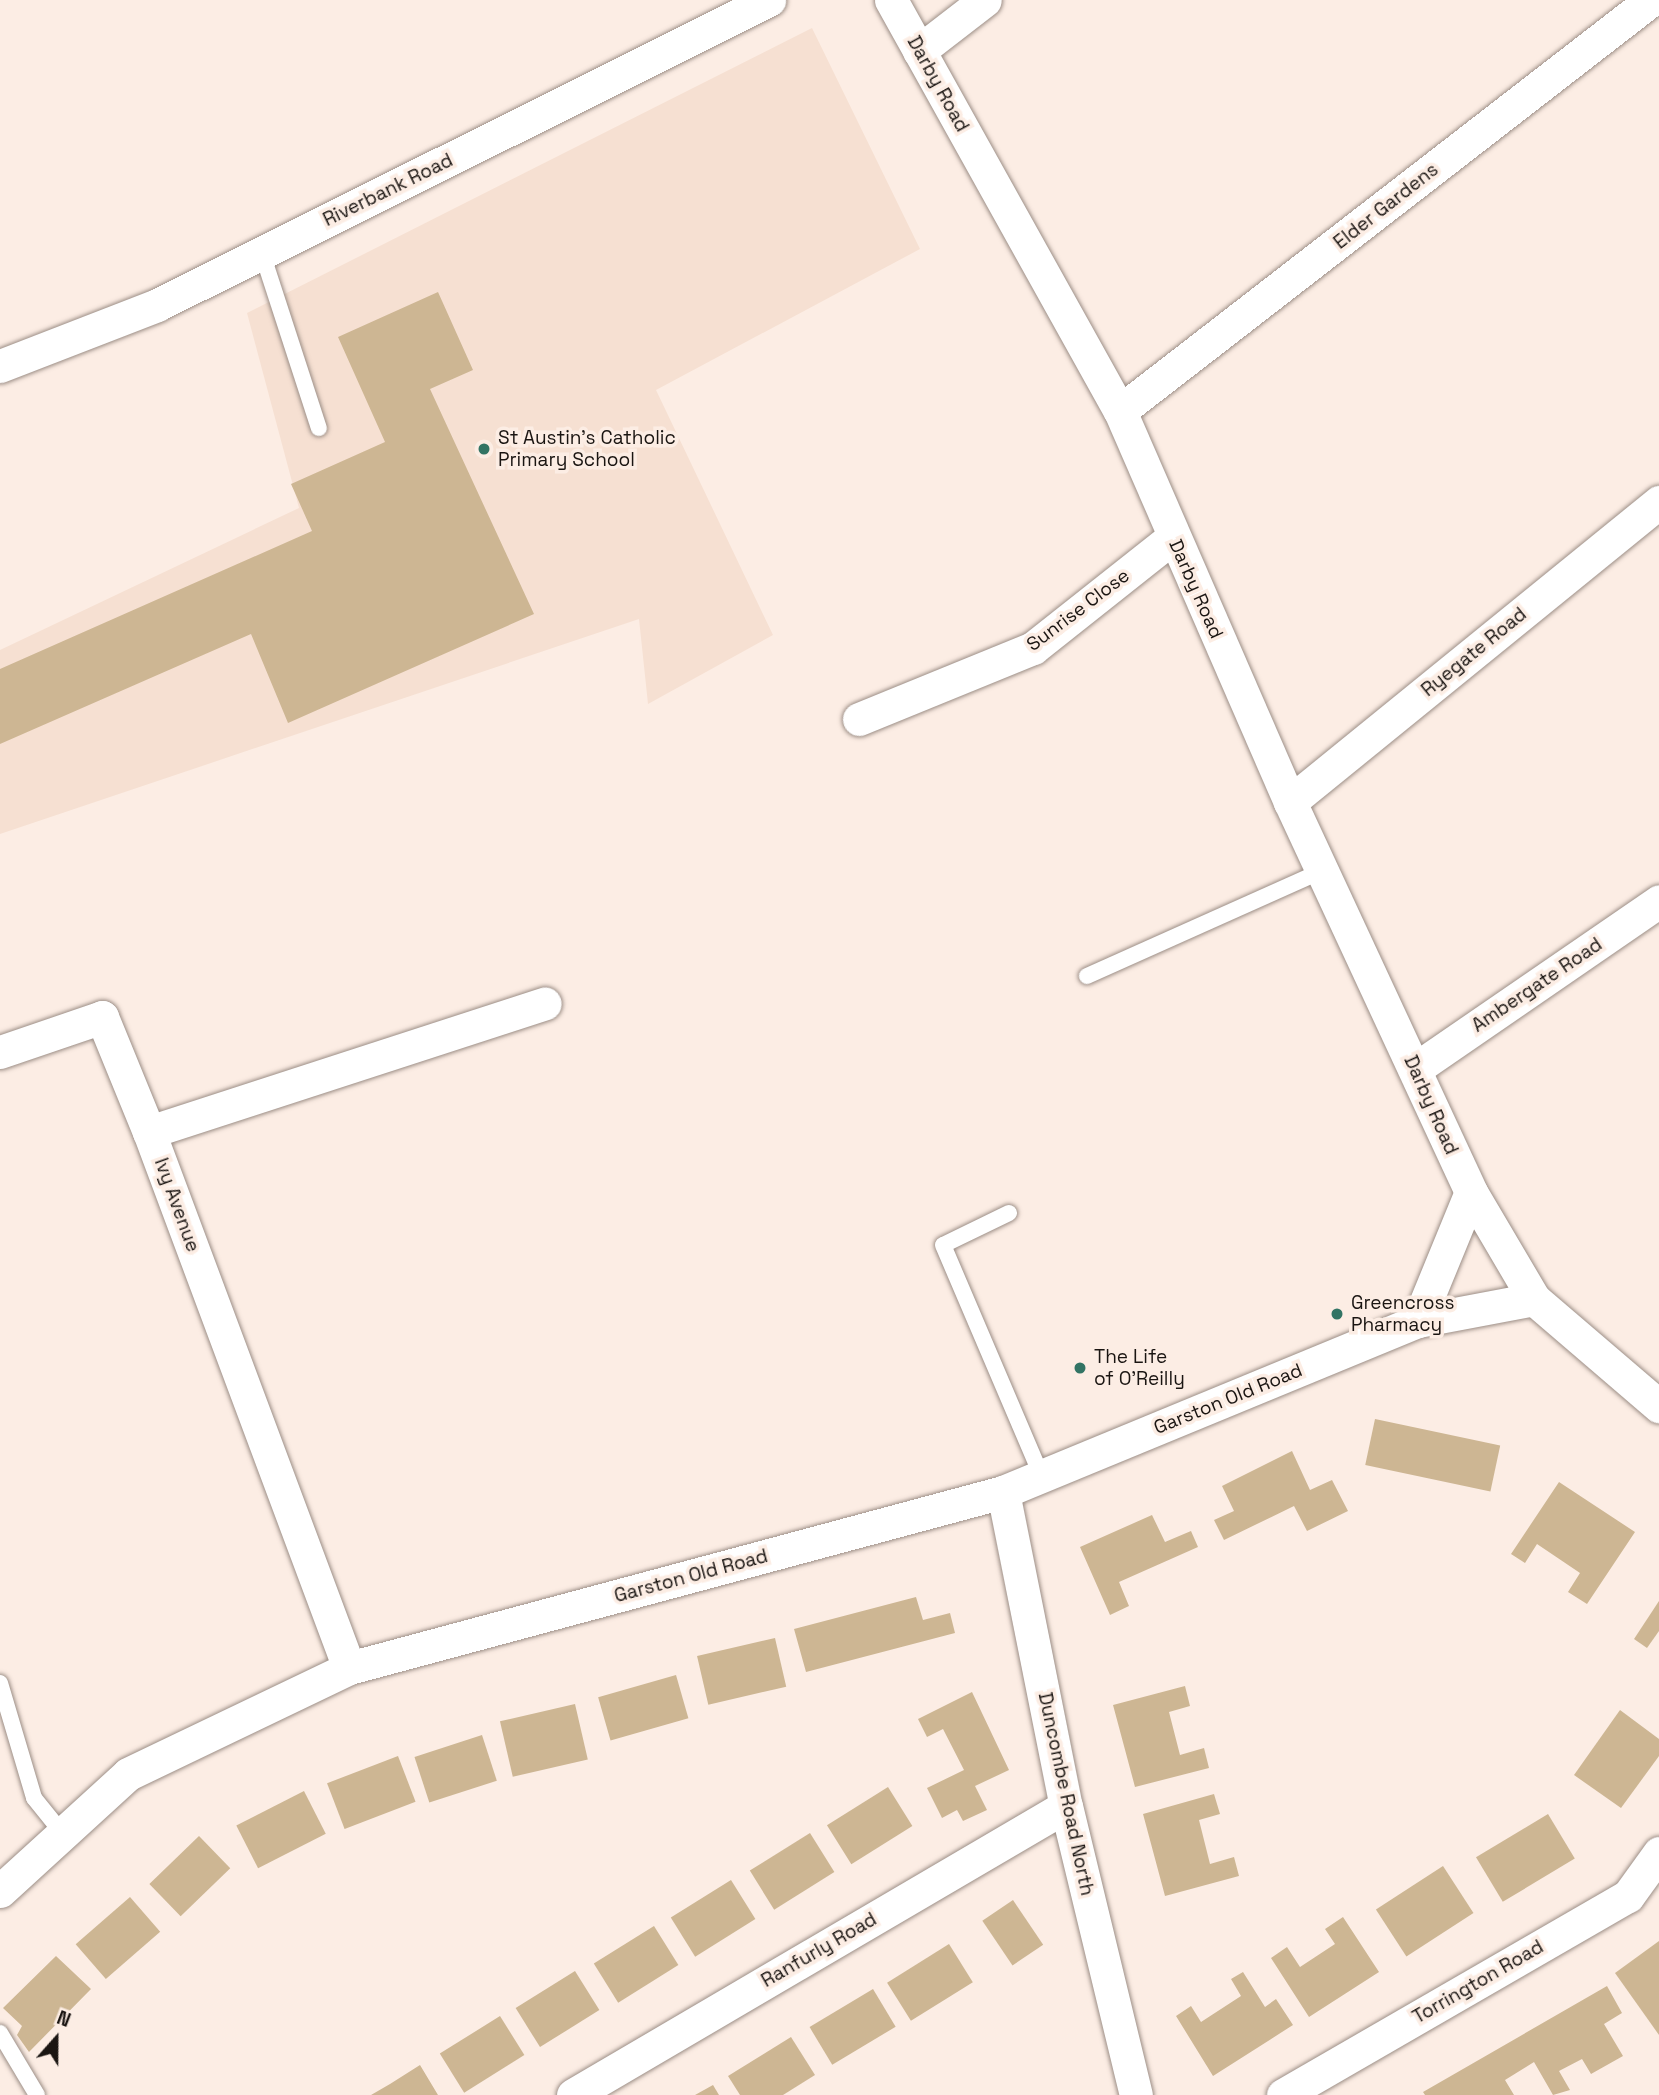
<!DOCTYPE html>
<style>
body{margin:0}
#map{position:relative;width:1659px;height:2095px;overflow:hidden;background:#fcede4;font-family:"Space Grotesk",sans-serif}
div>[style]{position:absolute}
[style*='--x']{left:calc(var(--x)*1px);top:calc(var(--y)*1px);width:calc(var(--w)*1px);rotate:calc(var(--a)*1deg)}
.built>*{inset:0;background:#f6e0d2}
.building>*{inset:0;background:#cdb693;transform-origin:0 0}
.roads{filter:drop-shadow(0 0 2px #9c8e86) drop-shadow(0 0 2px #9c8e86)}
.service>*{height:16px;margin:-8px;padding:0 8px;transform-origin:8px;border-radius:8px;background:#fff}
.minor>*{height:33px;margin:-16.5px;padding:0 16.5px;transform-origin:16.5px;border-radius:16.5px;background:#fff}
.dots>*{width:19px;height:19px;translate:-50% -50%;box-sizing:border-box;border:4px solid #fcede4;border-radius:50%}
span{translate:-50% -50%;white-space:nowrap;text-align:center;line-height:1.15;-webkit-text-stroke:7px #fcede4;paint-order:stroke}
.street-label{font-size:19px;color:#1a1512}
.poi-label{font-size:19px;color:#1a1512}
.left{translate:0 -50%;text-align:left}
.north{position:absolute;left:21px;top:2004px;width:70px;height:70px;-webkit-text-stroke:5px #fcede4;paint-order:stroke;rotate:21deg;font-size:19px;font-weight:700;line-height:28px;text-align:center;color:#1a1512}
.north::after{content:'';display:block;margin:auto;width:24px;height:32px;background:#1a1512;clip-path:polygon(50% 0,100% 100%,50% 72%,0 100%)}
</style>
<div id="map">
<div class="built">
<i style="clip-path:polygon(812px 28px,920px 249px,656px 390px,773px 635px,648px 704px,639px 619px,0 834px,0 650px,299px 508px,247px 313px)"></i>
</div>
<div class="building">
<i style="clip-path:polygon(438px 292px,473px 370px,430px 389px,534px 614px,288px 723px,251px 634px,0 744px,0 669px,312px 531px,291px 484px,385px 442px,338px 337px)"></i>
<i style="left:1375px;top:1419px;width:128px;height:47px;rotate:12deg"></i>
<i style="clip-path:polygon(1292px 1451px,1310px 1490px,1332px 1480px,1348px 1511px,1307px 1531px,1294px 1506px,1224px 1540px,1214px 1520px,1234px 1511px,1222px 1486px)"></i>
<i style="clip-path:polygon(1559px 1482px,1635px 1532px,1587px 1604px,1568px 1592px,1580px 1573px,1537px 1544px,1525px 1563px,1511px 1554px)"></i>
<i style="clip-path:polygon(1152px 1515px,1165px 1542px,1191px 1531px,1198px 1547px,1119px 1582px,1129px 1606px,1110px 1615px,1080px 1547px)"></i>
<i style="clip-path:polygon(916px 1597px,923px 1620px,950px 1613px,955px 1633px,806px 1672px,794px 1629px)"></i>
<i style="clip-path:polygon(1659px 1601px,1659px 1631px,1647px 1648px,1634px 1639px)"></i>
<i style="left:775px;top:1638px;width:50px;height:80px;rotate:77deg"></i>
<i style="left:676px;top:1675px;width:45px;height:81px;rotate:74deg"></i>
<i style="clip-path:polygon(1185px 1686px,1190px 1706px,1169px 1712px,1180px 1755px,1204px 1748px,1209px 1768px,1135px 1787px,1113px 1705px)"></i>
<i style="clip-path:polygon(972px 1692px,1009px 1770px,975px 1786px,987px 1810px,963px 1821px,957px 1810px,942px 1818px,927px 1788px,964px 1770px,943px 1729px,927px 1737px,918px 1719px)"></i>
<i style="left:575px;top:1704px;width:57px;height:77px;rotate:77deg"></i>
<i style="clip-path:polygon(1620px 1710px,1659px 1739px,1659px 1756px,1621px 1808px,1574px 1775px)"></i>
<i style="left:482px;top:1735px;width:48px;height:71px;rotate:72deg"></i>
<i style="left:398px;top:1756px;width:49px;height:76px;rotate:69deg"></i>
<i style="left:888px;top:1787px;width:46px;height:72px;rotate:58deg"></i>
<i style="left:304px;top:1791px;width:48px;height:76px;rotate:63deg"></i>
<i style="clip-path:polygon(1214px 1794px,1220px 1814px,1199px 1820px,1210px 1864px,1234px 1857px,1239px 1876px,1165px 1896px,1143px 1814px)"></i>
<i style="left:1548px;top:1814px;width:52px;height:84px;rotate:59deg"></i>
<i style="left:810px;top:1833px;width:46px;height:71px;rotate:58deg"></i>
<i style="left:199px;top:1836px;width:45px;height:69px;rotate:46deg"></i>
<i style="left:1443px;top:1866px;width:56px;height:80px;rotate:57deg"></i>
<i style="left:731px;top:1880px;width:46px;height:71px;rotate:58deg"></i>
<i style="left:130px;top:1897px;width:46px;height:72px;rotate:49deg"></i>
<i style="left:1013px;top:1900px;width:54px;height:37px;rotate:56deg"></i>
<i style="clip-path:polygon(1343px 1917px,1379px 1972px,1309px 2017px,1271px 1958px,1287px 1947px,1300px 1967px,1335px 1944px,1325px 1929px)"></i>
<i style="left:654px;top:1926px;width:46px;height:71px;rotate:58deg"></i>
<i style="clip-path:polygon(1659px 1941px,1659px 2035px,1615px 1973px)"></i>
<i style="left:949px;top:1944px;width:45px;height:73px;rotate:58deg"></i>
<i style="clip-path:polygon(56px 1956px,91px 1989px,29px 2052px,17px 2035px,22px 2026px,3px 2008px)"></i>
<i style="left:575px;top:1971px;width:46px;height:70px;rotate:58deg"></i>
<i style="clip-path:polygon(1243px 1972px,1265px 2007px,1276px 1999px,1293px 2025px,1213px 2076px,1176px 2016px,1191px 2006px,1201px 2022px,1241px 1996px,1231px 1979px)"></i>
<i style="clip-path:polygon(1607px 1986px,1622px 2013px,1604px 2024px,1623px 2056px,1591px 2074px,1582px 2059px,1559px 2071px,1570px 2090px,1553px 2095px,1534px 2062px,1505px 2080px,1514px 2095px,1425px 2095px,1423px 2092px)"></i>
<i style="left:873px;top:1989px;width:44px;height:74px;rotate:59deg"></i>
<i style="left:500px;top:2016px;width:46px;height:71px;rotate:58deg"></i>
<i style="clip-path:polygon(791px 2037px,815px 2075px,783px 2095px,740px 2095px,728px 2076px)"></i>
<i style="clip-path:polygon(420px 2065px,438px 2095px,371px 2095px,390px 2084px)"></i>
<i style="clip-path:polygon(713px 2085px,719px 2095px,695px 2095px)"></i>
</div>
<div class="roads">
<div class="service">
<i style="--x:262;--y:253;--w:184;--a:72"></i>
<i style="--x:1087;--y:976;--w:257;--a:-24.1"></i>
<i style="--x:1009;--y:1213;--w:73;--a:154.1"></i>
<i style="--x:943;--y:1245;--w:250;--a:66.9"></i>
<i style="--x:0;--y:1683;--w:120;--a:73.5"></i>
<i style="--x:34;--y:1798;--w:46;--a:51.1"></i>
<i style="--x:0;--y:2033;--w:72;--a:59.2"></i>
</div>
<div class="minor">
<i style="--x:891;--y:0;--w:470;--a:60.9"></i>
<i style="--x:1120;--y:411;--w:426;--a:66.5"></i>
<i style="--x:1290;--y:802;--w:430;--a:65.1"></i>
<i style="--x:1471;--y:1192;--w:124;--a:59.5"></i>
<i style="--x:1534;--y:1299;--w:165;--a:40.6"></i>
<i style="--x:919;--y:51;--w:83;--a:-37.7"></i>
<i style="--x:0;--y:366;--w:168;--a:-21.2"></i>
<i style="--x:157;--y:305;--w:684;--a:-26.49"></i>
<i style="--x:1120;--y:411;--w:671;--a:-37.74"></i>
<i style="--x:859;--y:719;--w:188;--a:-22.2"></i>
<i style="--x:1033;--y:648;--w:179;--a:-38.4"></i>
<i style="--x:1290;--y:802;--w:476;--a:-39.1"></i>
<i style="--x:0;--y:1052;--w:108;--a:-18.9"></i>
<i style="--x:102;--y:1017;--w:124;--a:67.8"></i>
<i style="--x:1415;--y:1069;--w:296;--a:-34.5"></i>
<i style="--x:1418;--y:1321;--w:139;--a:-67.7"></i>
<i style="--x:1003;--y:1492;--w:320;--a:78.7"></i>
<i style="--x:1066;--y:1806;--w:297;--a:76.4"></i>
<i style="--x:349;--y:1668;--w:572;--a:-110.46"></i>
<i style="--x:149;--y:1132;--w:416;--a:-18"></i>
<i style="--x:0;--y:1891;--w:173;--a:-42.4"></i>
<i style="--x:128;--y:1774;--w:245;--a:-25.6"></i>
<i style="--x:349;--y:1668;--w:677;--a:-15.06"></i>
<i style="--x:1003;--y:1492;--w:449;--a:-22.4"></i>
<i style="--x:1418;--y:1321;--w:118;--a:-10.7"></i>
<i style="--x:573;--y:2095;--w:571;--a:-30.38"></i>
<i style="--x:1283;--y:2095;--w:398;--a:-30"></i>
<i style="--x:1628;--y:1896;--w:53;--a:-54.2"></i>
</div>
</div>
<div class="dots">
<i style="left:484px;top:449px;background:#327464"></i>
<i style="left:1337px;top:1314px;background:#327464"></i>
<i style="left:1080px;top:1368px;background:#327464"></i>
</div>
<div class="street-label">
<span style="left:938px;top:84px;rotate:61deg">Darby Road</span>
<span style="left:388px;top:190px;rotate:-26deg">Riverbank Road</span>
<span style="left:1386px;top:206px;rotate:-38deg">Elder Gardens</span>
<span style="left:1196px;top:589px;rotate:66deg">Darby Road</span>
<span style="left:1078px;top:610px;rotate:-37deg">Sunrise Close</span>
<span style="left:1474px;top:652px;rotate:-39deg">Ryegate Road</span>
<span style="left:1537px;top:985px;rotate:-34deg">Ambergate Road</span>
<span style="left:1431px;top:1105px;rotate:66deg">Darby Road</span>
<span style="left:177px;top:1205px;rotate:70deg">Ivy Avenue</span>
<span style="left:1228px;top:1399px;rotate:-22deg">Garston Old Road</span>
<span style="left:691px;top:1576px;rotate:-15deg">Garston Old Road</span>
<span style="left:1066px;top:1794px;rotate:78deg">Duncombe Road North</span>
<span style="left:819px;top:1950px;rotate:-30deg">Ranfurly Road</span>
<span style="left:1478px;top:1982px;rotate:-30deg">Torrington Road</span>
</div>
<div class="poi-label">
<span class="left" style="left:498px;top:449px">St Austin's Catholic<br>Primary School</span>
<span class="left" style="left:1351px;top:1314px">Greencross<br>Pharmacy</span>
<span class="left" style="left:1094px;top:1368px">The Life<br>of O'Reilly</span>
</div>
<div class="north">N</div>
</div>
